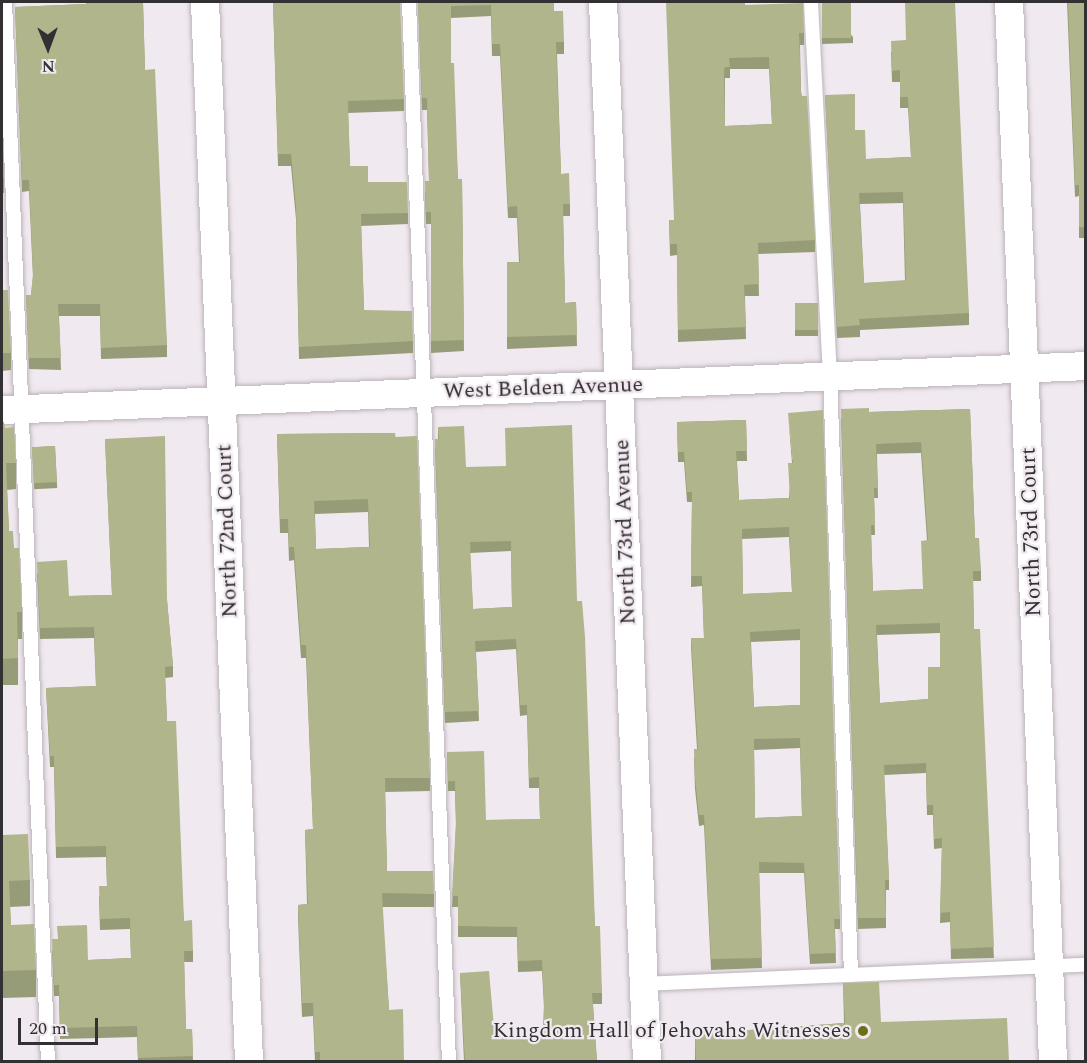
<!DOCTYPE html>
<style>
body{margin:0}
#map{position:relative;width:1087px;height:1063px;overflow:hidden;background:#f1e9f0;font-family:Spectral,serif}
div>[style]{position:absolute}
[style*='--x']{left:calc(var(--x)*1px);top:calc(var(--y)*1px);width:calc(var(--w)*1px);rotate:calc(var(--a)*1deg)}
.roads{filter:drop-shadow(0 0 2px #bbb3ba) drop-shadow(0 0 2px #bbb3ba)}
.service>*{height:14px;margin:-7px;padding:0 7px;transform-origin:7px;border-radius:7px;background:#fff}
.minor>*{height:28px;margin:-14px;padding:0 14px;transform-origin:14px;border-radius:14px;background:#fff}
.wall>*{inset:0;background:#979c78;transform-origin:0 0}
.building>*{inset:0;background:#b0b58b;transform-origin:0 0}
.dots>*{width:16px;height:16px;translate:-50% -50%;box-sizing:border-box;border:3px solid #f1e9f0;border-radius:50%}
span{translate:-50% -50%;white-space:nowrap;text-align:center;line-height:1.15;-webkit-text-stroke:4.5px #f1e9f0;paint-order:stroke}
.street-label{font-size:22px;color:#333033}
.poi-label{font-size:22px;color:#333033}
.right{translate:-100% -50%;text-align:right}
.frame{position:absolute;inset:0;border:3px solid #333033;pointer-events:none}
.north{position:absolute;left:18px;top:18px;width:60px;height:60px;-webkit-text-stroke:4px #f1e9f0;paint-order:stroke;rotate:179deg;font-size:16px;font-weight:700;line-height:24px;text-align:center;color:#333033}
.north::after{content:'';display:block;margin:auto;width:21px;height:27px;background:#333033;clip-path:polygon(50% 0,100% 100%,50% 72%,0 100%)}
.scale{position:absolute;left:18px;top:1018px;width:80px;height:27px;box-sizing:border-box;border:3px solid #333033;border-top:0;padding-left:8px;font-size:18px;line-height:21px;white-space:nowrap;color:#333033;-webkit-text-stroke:4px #f1e9f0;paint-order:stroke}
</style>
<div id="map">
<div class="roads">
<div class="service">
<i style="--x:5;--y:2;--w:1061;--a:87.68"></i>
<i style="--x:409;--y:2;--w:1061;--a:87.84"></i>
<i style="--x:811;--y:2;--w:374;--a:87.1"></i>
<i style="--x:830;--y:376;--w:599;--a:87.99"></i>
<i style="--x:643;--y:984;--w:443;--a:-2.5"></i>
</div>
<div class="minor">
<i style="--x:205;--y:2;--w:1061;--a:87.62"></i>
<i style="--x:603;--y:2;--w:1061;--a:87.62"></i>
<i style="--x:1009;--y:2;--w:1061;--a:87.62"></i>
<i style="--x:2;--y:410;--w:1085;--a:-2.32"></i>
</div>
</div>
<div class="wall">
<i style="clip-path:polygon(86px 2px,153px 2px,153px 3px,143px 3px,145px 70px,167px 345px,167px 357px,101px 359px,100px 316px,59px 316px,61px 370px,29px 369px,26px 295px,31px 295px,33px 277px,29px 191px,22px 192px,15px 7px,86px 4px)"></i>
<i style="clip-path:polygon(273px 2px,404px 99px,404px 111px,348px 113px,350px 166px,368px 182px,408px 213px,408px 224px,361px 226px,364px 310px,413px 341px,413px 353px,299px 359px,296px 219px,291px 166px,278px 166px)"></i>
<i style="clip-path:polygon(418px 2px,554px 2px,554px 11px,564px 42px,564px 54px,557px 54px,561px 174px,570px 204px,570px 216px,563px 216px,565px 303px,576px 302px,577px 346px,507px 349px,507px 262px,519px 262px,517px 218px,508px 218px,500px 56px,492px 56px,491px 16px,451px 18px,451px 63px,458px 179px,462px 179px,464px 351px,431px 353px,431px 224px,426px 224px,425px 193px,429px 181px,427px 110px,422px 110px)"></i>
<i style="clip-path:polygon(822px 2px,853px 37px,853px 43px,822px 44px)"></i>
<i style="clip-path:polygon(1067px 2px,1086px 2px,1086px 238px,1079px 238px,1079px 196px,1075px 197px)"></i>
<i style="clip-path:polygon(evenodd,745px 5px,804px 33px,804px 45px,800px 45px,801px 91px,815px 240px,815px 252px,758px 254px,759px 296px,745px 296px,746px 339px,678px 342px,677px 255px,670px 256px,669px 220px,674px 220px,745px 5px,730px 69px,769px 69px,772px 124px,725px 126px,725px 78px,730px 78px,730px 69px)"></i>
<i style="clip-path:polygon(evenodd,906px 40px,969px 313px,969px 325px,860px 330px,860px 337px,837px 338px,825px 95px,855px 130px,866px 159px,911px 157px,908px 108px,900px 108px,900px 82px,892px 82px,891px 52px,906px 40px,903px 203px,905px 281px,864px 283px,860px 204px,903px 203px)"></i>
<i style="clip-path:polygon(2px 123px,4px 178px,4px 193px,2px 193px)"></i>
<i style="clip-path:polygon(2px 290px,11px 353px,11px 370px,2px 371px)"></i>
<i style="left:795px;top:303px;width:23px;height:33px"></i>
<i style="clip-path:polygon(evenodd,970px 409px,975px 538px,981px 571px,981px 581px,973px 581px,974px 629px,994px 958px,951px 959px,950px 922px,940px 923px,942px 848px,934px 849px,933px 815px,927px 815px,926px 773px,884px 775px,889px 880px,889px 890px,886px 890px,886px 928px,858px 929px,841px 419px,869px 412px,970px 409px,921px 453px,927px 540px,923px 589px,873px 591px,871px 535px,875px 535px,874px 498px,878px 498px,877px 454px,921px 453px,970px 409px,940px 633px,940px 667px,928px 699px,880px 703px,877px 635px,940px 633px)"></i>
<i style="clip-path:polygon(evenodd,788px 413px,840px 919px,840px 929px,835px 929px,836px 963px,810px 964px,804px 873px,759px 873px,762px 968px,711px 970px,704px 825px,699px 826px,695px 789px,694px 759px,697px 749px,691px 648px,691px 638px,704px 638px,702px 586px,691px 587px,692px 502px,687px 502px,684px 462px,678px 462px,677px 422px,746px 420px,747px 461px,737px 461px,739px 500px,789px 498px,792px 463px,788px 413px,789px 537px,792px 592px,743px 594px,742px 539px,789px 537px,788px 413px,800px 640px,800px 705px,754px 707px,751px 642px,800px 640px,788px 413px,800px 748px,802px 816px,755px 818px,754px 750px,800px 748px)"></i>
<i style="clip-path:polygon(2px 422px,5px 428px,16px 463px,16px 489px,7px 490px,9px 531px,14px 548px,22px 612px,22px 639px,18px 639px,18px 685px,2px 685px)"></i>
<i style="clip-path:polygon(evenodd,438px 427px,466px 467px,577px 601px,595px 926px,602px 993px,602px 1004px,593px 1004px,597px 1062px,464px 1062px,460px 973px,495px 1039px,543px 1037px,544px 1007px,542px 971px,518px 972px,517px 937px,458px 937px,458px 907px,452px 907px,456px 826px,455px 791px,448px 791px,447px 752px,486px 820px,540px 819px,539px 788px,529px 788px,527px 715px,520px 716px,516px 649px,476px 652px,479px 721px,445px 723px,435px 449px,438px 439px,438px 427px,511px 551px,512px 607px,473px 609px,470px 553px,511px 551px)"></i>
<i style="clip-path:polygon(evenodd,395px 433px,430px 778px,430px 791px,385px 792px,387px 871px,434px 894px,434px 907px,382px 907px,389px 1010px,404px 1062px,315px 1062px,313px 1016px,302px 1017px,298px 918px,298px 905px,307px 904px,305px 830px,313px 829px,306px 658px,301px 658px,294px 560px,289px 561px,288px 533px,280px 533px,277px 434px,395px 433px,368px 512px,369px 547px,316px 549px,315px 514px,368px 512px)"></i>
<i style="clip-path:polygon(105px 439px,167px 600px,173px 666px,173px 677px,165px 678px,167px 721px,184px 921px,193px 951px,193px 962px,184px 962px,186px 1029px,192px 1029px,193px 1062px,138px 1062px,137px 1037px,60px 1039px,59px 996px,54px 996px,52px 950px,88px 960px,131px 958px,130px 929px,100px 930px,99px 897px,107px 886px,106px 857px,56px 858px,54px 767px,50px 767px,46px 688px,96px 686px,94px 638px,40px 639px,37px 573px,69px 596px,112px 595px)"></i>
<i style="left:55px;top:446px;width:42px;height:23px;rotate:87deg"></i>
<i style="clip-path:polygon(2px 835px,30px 880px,30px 906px,10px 907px,11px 925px,36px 970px,36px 997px,2px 998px)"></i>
<i style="clip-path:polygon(843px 983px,881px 1022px,1009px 1062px,695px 1062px,695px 1034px,844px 1023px)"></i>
</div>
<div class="building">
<i style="clip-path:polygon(86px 2px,143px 2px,145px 70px,155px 69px,167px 345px,101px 348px,100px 304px,58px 304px,61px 358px,29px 358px,26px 295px,31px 295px,33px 274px,29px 180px,22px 180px,15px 7px,86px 4px)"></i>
<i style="clip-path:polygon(273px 2px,400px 2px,404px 99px,348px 101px,350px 166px,368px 166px,368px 182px,407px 182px,408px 213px,361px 214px,364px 310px,412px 311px,413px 341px,299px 347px,296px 207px,291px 154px,278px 154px)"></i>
<i style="clip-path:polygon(418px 2px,554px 2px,554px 11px,563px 11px,564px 42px,556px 42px,561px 174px,569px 173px,570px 204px,563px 204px,565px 303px,576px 302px,577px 335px,507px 337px,507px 262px,520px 262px,517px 206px,508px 207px,500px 44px,492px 44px,491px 5px,451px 6px,451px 63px,454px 63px,458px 179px,462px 179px,464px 340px,431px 341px,431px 212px,426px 212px,425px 181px,429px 181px,427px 98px,422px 98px)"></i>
<i style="clip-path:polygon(evenodd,666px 2px,745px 2px,745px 5px,803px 3px,804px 33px,799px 33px,801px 91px,802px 96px,807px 96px,815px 240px,758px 243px,759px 284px,744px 285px,746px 327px,678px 330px,677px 244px,670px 244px,669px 220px,674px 220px,666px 2px,769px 57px,772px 124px,725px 126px,724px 67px,730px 67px,729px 58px,769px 57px)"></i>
<i style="left:822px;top:2px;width:29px;height:36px"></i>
<i style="clip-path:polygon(evenodd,905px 2px,955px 2px,969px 313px,859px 319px,860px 325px,837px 327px,825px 95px,855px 94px,855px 130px,865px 130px,866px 159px,911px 157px,908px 97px,900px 97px,900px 70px,892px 71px,891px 41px,906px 40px,905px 2px,903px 192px,906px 280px,864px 283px,859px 193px,903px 192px)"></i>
<i style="clip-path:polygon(1068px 2px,1086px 2px,1086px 227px,1079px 227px,1079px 185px,1075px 185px)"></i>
<i style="clip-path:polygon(2px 123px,4px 178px,2px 178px)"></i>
<i style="clip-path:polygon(2px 290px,8px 290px,11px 353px,2px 353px)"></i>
<i style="left:795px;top:303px;width:23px;height:27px"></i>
<i style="clip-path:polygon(evenodd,869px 408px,869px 412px,970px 409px,975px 538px,979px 538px,981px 571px,973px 571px,974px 629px,980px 629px,994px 947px,951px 949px,950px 912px,940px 913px,942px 838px,934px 839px,933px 805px,927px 805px,926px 763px,884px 765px,889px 880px,885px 880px,886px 918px,858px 918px,841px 409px,869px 408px,921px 442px,928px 540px,921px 541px,923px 589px,873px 591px,871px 525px,875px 525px,874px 488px,878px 488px,876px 444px,921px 442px,869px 408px,940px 623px,940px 667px,928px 667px,928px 699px,880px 703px,876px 625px,940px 623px)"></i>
<i style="clip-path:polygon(evenodd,823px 410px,840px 919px,834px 919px,836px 953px,810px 954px,804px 863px,759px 862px,762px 958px,711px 959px,704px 815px,699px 815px,695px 778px,694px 749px,698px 749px,691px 638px,704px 638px,702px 576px,691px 576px,692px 492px,687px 492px,684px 452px,678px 452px,677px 422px,746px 420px,747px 451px,736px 451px,739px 500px,790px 498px,788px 463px,793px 463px,788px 413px,823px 410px,789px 527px,792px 592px,743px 594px,742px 529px,789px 527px,823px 410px,800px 629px,800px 705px,754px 707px,750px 632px,800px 629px,823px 410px,800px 738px,802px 816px,755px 818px,754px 739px,800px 738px)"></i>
<i style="clip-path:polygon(2px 422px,4px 422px,5px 428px,14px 427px,16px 463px,6px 463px,9px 531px,13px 531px,14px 548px,19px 548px,22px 612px,17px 612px,18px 658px,2px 659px)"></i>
<i style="clip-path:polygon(evenodd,572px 425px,577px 601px,582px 601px,585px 637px,595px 926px,600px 926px,602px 993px,592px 993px,597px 1062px,465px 1062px,460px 973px,489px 971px,495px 1039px,543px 1037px,544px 1001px,542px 960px,518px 961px,517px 927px,458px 926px,458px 896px,452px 896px,456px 821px,455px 781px,448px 781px,447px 752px,484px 751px,486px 820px,540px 819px,539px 777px,529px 778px,527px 705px,520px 705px,516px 639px,475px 641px,479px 711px,445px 712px,435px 439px,439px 439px,438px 427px,464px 426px,466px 467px,506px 466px,505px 428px,572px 425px,511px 541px,512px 607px,473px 609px,470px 542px,511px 541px)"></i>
<i style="clip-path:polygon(evenodd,395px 433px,395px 437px,417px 436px,430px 778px,385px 778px,387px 871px,433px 871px,434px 894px,382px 893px,389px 1010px,403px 1009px,404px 1062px,320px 1062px,320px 1052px,315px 1052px,313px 1003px,302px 1003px,298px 905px,308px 904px,305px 830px,313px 829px,306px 645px,301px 645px,294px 547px,289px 547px,288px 519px,280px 519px,277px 434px,395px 433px,368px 499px,370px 547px,316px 549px,314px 501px,368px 499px)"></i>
<i style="clip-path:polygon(165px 436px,167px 600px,173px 666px,165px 667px,167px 721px,176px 721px,184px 921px,192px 920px,193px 951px,184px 951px,186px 1029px,192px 1029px,193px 1056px,138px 1058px,137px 1026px,60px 1028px,59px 985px,54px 985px,52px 939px,58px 939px,57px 926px,87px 925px,88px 960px,131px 958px,130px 918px,100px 919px,99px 886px,107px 886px,106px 846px,56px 847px,54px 756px,50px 756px,46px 688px,96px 686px,94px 627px,40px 628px,37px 562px,67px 560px,69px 596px,112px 595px,105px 439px)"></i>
<i style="left:55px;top:446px;width:36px;height:23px;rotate:87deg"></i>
<i style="clip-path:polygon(28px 834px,30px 880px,9px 881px,11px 925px,34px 924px,36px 970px,2px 971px,2px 835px)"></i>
<i style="clip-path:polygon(879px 982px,881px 1022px,1007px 1018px,1009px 1062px,696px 1062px,695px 1034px,845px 1023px,843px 983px)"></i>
</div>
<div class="dots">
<i style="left:863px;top:1031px;background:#6a7017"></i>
</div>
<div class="street-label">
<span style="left:543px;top:388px;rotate:-2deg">West Belden Avenue</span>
<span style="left:227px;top:531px;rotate:-92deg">North 72nd Court</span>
<span style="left:625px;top:532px;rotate:-92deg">North 73rd Avenue</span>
<span style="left:1031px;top:532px;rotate:-92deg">North 73rd Court</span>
</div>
<div class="poi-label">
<span class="right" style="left:851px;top:1031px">Kingdom Hall of Jehovahs Witnesses</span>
</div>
<div class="frame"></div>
<div class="north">N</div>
<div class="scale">20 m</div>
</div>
